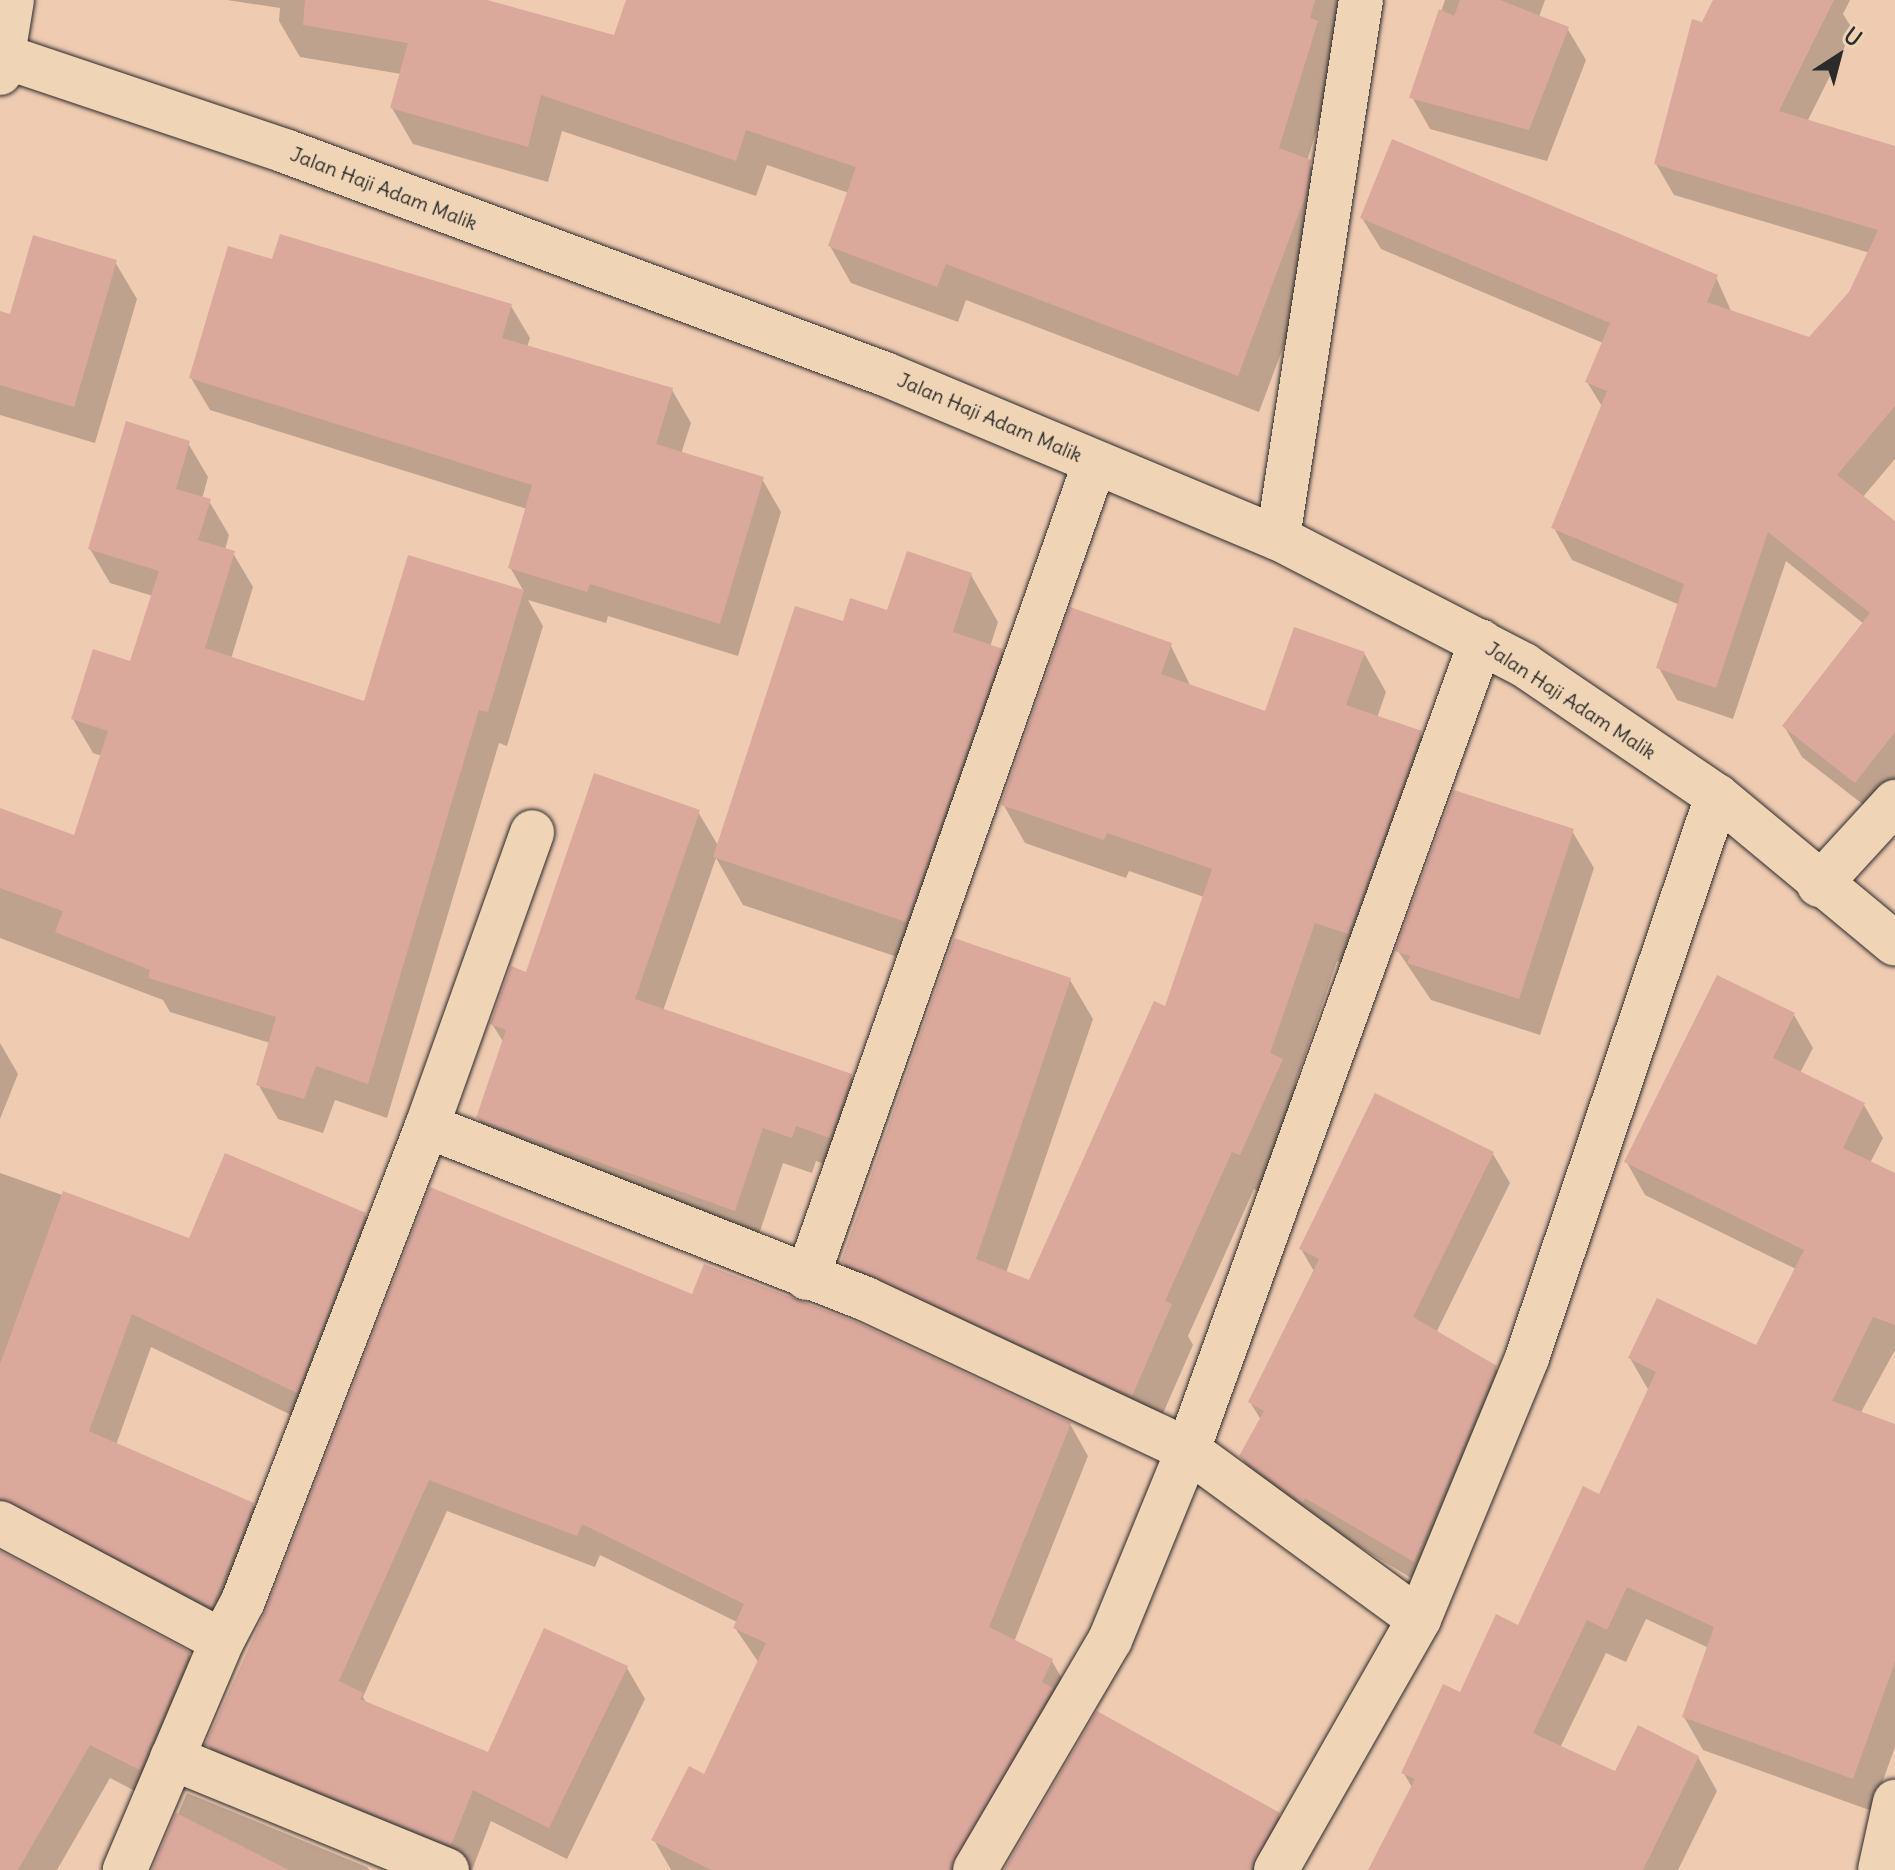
<!DOCTYPE html>
<style>
body{margin:0}
#map{position:relative;width:1895px;height:1870px;overflow:hidden;background:#efcbb2;font-family:Delius,sans-serif}
div>[style]{position:absolute}
[style*='--x']{left:calc(var(--x)*1px);top:calc(var(--y)*1px);width:calc(var(--w)*1px);rotate:calc(var(--a)*1deg)}
.shadow>*{inset:0;background:#0003}
.building>*{inset:0;background:#dba89c}
.roads{filter:drop-shadow(0 0 2px #2b2b2b) drop-shadow(0 0 2px #2b2b2b)}
.minor>*{height:44px;margin:-22px;padding:0 22px;transform-origin:22px;border-radius:22px;background:#efd4b6}
.secondary>*{height:44px;margin:-22px;padding:0 22px;transform-origin:22px;border-radius:22px;background:#efd4b6}
span{translate:-50% -50%;white-space:nowrap;text-align:center;line-height:1.15;-webkit-text-stroke:6px #efd4b6;paint-order:stroke}
.street-label{font-size:20px;color:#2b2b2b}
.north{position:absolute;left:1799px;top:16px;width:80px;height:80px;-webkit-text-stroke:6px #efd4b6;paint-order:stroke;rotate:36deg;font-size:22px;font-weight:700;line-height:32px;text-align:center;color:#2b2b2b}
.north::after{content:'';display:block;margin:auto;width:28px;height:36px;background:#2b2b2b;clip-path:polygon(50% 0,100% 100%,50% 72%,0 100%)}
</style>
<div id="map">
<div class="shadow">
<i style="clip-path:polygon(227px 0,479px 0,616px 38px,628px 0,1346px 0,1338px 60px,1307px 161px,1331px 199px,1325px 235px,1259px 412px,966px 300px,958px 322px,851px 283px,830px 246px,849px 193px,767px 165px,756px 196px,562px 131px,548px 182px,413px 144px,392px 108px,401px 74px,300px 57px,279px 21px,280px 8px)"></i>
<i style="clip-path:polygon(1445px 0,1545px 0,1539px 17px,1567px 28px,1586px 60px,1547px 161px,1430px 129px,1412px 97px)"></i>
<i style="clip-path:polygon(1715px 0,1850px 0,1843px 14px,1853px 30px,1807px 122px,1895px 148px,1895px 459px,1862px 498px,1895px 524px,1895px 786px,1874px 813px,1802px 757px,1784px 726px,1864px 624px,1786px 561px,1733px 719px,1677px 700px,1659px 668px,1680px 605px,1572px 560px,1554px 528px,1603px 408px,1587px 382px,1603px 343px,1381px 249px,1362px 218px,1716px 277px,1732px 313px,1810px 340px,1851px 293px,1870px 253px,1674px 195px,1656px 164px)"></i>
<i style="clip-path:polygon(115px 262px,137px 299px,95px 443px,0 415px,0 313px,11px 316px)"></i>
<i style="clip-path:polygon(273px 262px,511px 306px,530px 338px,527px 347px,672px 390px,691px 423px,681px 454px,762px 479px,781px 512px,738px 656px,608px 616px,606px 623px,528px 600px,543px 626px,507px 746px,499px 743px,387px 1118px,335px 1100px,323px 1133px,278px 1119px,258px 1084px,270px 1043px,170px 1012px,163px 1000px,0 938px,0 810px,75px 838px,102px 756px,93px 753px,73px 719px,132px 664px,153px 596px,110px 583px,90px 549px,188px 443px,208px 477px,202px 499px,209px 501px,229px 535px,225px 550px,233px 553px,253px 587px,231px 659px,366px 703px,409px 558px,524px 592px,510px 567px,527px 509px,210px 410px,191px 378px)"></i>
<i style="clip-path:polygon(971px 575px,998px 622px,990px 647px,1001px 650px,1029px 698px,933px 969px,743px 905px,716px 858px,663px 1011px,851px 1076px,872px 1112px,850px 1173px,816px 1161px,812px 1173px,783px 1163px,755px 1246px,499px 1154px,478px 1118px,504px 1043px,492px 1024px,527px 975px,698px 812px,719px 847px,844px 623px,888px 612px)"></i>
<i style="clip-path:polygon(1170px 644px,1191px 687px,1267px 714px,1364px 653px,1386px 692px,1377px 718px,1420px 733px,1443px 772px,1370px 972px,1337px 961px,1295px 1084px,1304px 1099px,1262px 1193px,1254px 1189px,1216px 1274px,1188px 1336px,1193px 1345px,1154px 1434px,866px 1301px,843px 1262px,1070px 980px,1093px 1019px,1006px 1273px,1031px 1282px,1166px 1009px,1204px 897px,1129px 871px,1126px 878px,1025px 843px,1003px 804px)"></i>
<i style="clip-path:polygon(1572px 831px,1594px 868px,1540px 1035px,1431px 1000px,1398px 951px)"></i>
<i style="clip-path:polygon(1794px 1015px,1813px 1048px,1800px 1073px,1864px 1105px,1883px 1138px,1870px 1163px,1895px 1176px,1895px 1350px,1860px 1414px,1895px 1426px,1895px 1747px,1872px 1811px,1703px 1750px,1684px 1717px,1709px 1648px,1646px 1619px,1626px 1662px,1606px 1653px,1560px 1748px,1616px 1774px,1698px 1757px,1717px 1791px,1678px 1870px,1371px 1870px,1413px 1789px,1403px 1772px,1519px 1627px,1600px 1496px,1649px 1391px,1630px 1358px,1757px 1348px,1796px 1269px,1645px 1195px,1626px 1161px)"></i>
<i style="clip-path:polygon(0 1043px,18px 1074px,0 1119px)"></i>
<i style="clip-path:polygon(1493px 1154px,1510px 1183px,1436px 1333px,1495px 1367px,1512px 1396px,1431px 1590px,1259px 1486px,1241px 1456px,1261px 1420px,1250px 1402px,1315px 1273px,1301px 1249px)"></i>
<i style="clip-path:polygon(0 1173px,190px 1240px,365px 1215px,385px 1249px,316px 1427px,151px 1347px,116px 1445px,253px 1505px,273px 1539px,231px 1640px,0 1543px)"></i>
<i style="clip-path:polygon(431px 1190px,693px 1297px,1070px 1424px,1088px 1456px,1014px 1642px,1052px 1661px,1070px 1693px,983px 1870px,671px 1870px,654px 1840px,705px 1776px,759px 1663px,735px 1628px,737px 1622px,600px 1555px,595px 1567px,447px 1511px,363px 1697px,367px 1704px,490px 1754px,627px 1668px,645px 1699px,567px 1859px,491px 1821px,472px 1870px,456px 1870px,226px 1776px,208px 1744px,268px 1611px)"></i>
<i style="clip-path:polygon(0 1554px,189px 1654px,209px 1688px,160px 1804px,110px 1778px,57px 1870px,0 1870px)"></i>
<i style="clip-path:polygon(187px 1793px,367px 1867px,369px 1870px,154px 1870px)"></i>
<i style="clip-path:polygon(1278px 1814px,1299px 1850px,1288px 1870px,1006px 1870px)"></i>
</div>
<div class="building">
<i style="clip-path:polygon(305px 0,487px 0,614px 35px,626px 0,1315px 0,1310px 18px,1318px 21px,1279px 148px,1311px 160px,1305px 197px,1238px 376px,946px 264px,937px 287px,828px 246px,856px 167px,746px 130px,736px 161px,541px 95px,528px 147px,390px 108px,408px 43px,303px 25px)"></i>
<i style="clip-path:polygon(1460px 0,1500px 0,1569px 27px,1529px 130px,1409px 98px,1439px 9px,1454px 16px)"></i>
<i style="clip-path:polygon(1713px 0,1834px 0,1779px 111px,1895px 146px,1895px 406px,1837px 475px,1895px 521px,1895px 732px,1855px 783px,1782px 726px,1870px 613px,1768px 532px,1716px 688px,1656px 668px,1684px 584px,1551px 528px,1607px 391px,1585px 382px,1610px 323px,1360px 218px,1392px 139px,1718px 275px,1707px 302px,1809px 337px,1849px 292px,1878px 230px,1654px 164px,1692px 19px,1702px 22px)"></i>
<i style="clip-path:polygon(280px 234px,512px 304px,502px 338px,673px 388px,656px 444px,764px 477px,720px 624px,590px 584px,587px 592px,508px 568px,532px 485px,189px 378px,228px 246px,272px 259px)"></i>
<i style="clip-path:polygon(33px 235px,117px 260px,74px 407px,0 385px,0 311px,10px 314px)"></i>
<i style="clip-path:polygon(126px 421px,190px 441px,176px 489px,211px 499px,198px 540px,235px 551px,205px 648px,364px 701px,408px 555px,524px 590px,488px 712px,479px 710px,368px 1084px,316px 1066px,304px 1099px,256px 1085px,276px 1017px,148px 978px,150px 970px,55px 932px,63px 911px,0 888px,0 808px,74px 835px,108px 731px,71px 719px,93px 649px,130px 661px,159px 571px,88px 549px)"></i>
<i style="clip-path:polygon(907px 551px,972px 573px,953px 632px,1003px 649px,906px 922px,713px 857px,795px 606px,843px 621px,850px 598px,887px 610px)"></i>
<i style="clip-path:polygon(1070px 607px,1172px 643px,1161px 674px,1265px 711px,1294px 627px,1365px 652px,1346px 705px,1422px 731px,1348px 934px,1315px 923px,1270px 1053px,1283px 1059px,1240px 1155px,1232px 1152px,1195px 1234px,1165px 1301px,1172px 1304px,1132px 1396px,841px 1262px,954px 938px,1071px 978px,976px 1259px,1029px 1280px,1154px 1001px,1165px 1006px,1212px 869px,1107px 833px,1104px 840px,1001px 805px)"></i>
<i style="clip-path:polygon(594px 773px,700px 810px,635px 999px,852px 1074px,830px 1138px,796px 1126px,792px 1138px,763px 1128px,735px 1211px,476px 1118px,506px 1030px,490px 1024px,511px 966px,526px 972px)"></i>
<i style="clip-path:polygon(1454px 790px,1574px 829px,1519px 999px,1407px 963px,1410px 956px,1395px 951px)"></i>
<i style="clip-path:polygon(1717px 975px,1795px 1013px,1773px 1058px,1865px 1103px,1843px 1148px,1895px 1173px,1895px 1325px,1873px 1317px,1832px 1401px,1895px 1424px,1895px 1662px,1853px 1779px,1682px 1717px,1714px 1627px,1627px 1587px,1607px 1630px,1587px 1620px,1533px 1733px,1615px 1771px,1638px 1725px,1699px 1756px,1643px 1870px,1368px 1870px,1415px 1779px,1401px 1773px,1443px 1684px,1460px 1692px,1496px 1614px,1518px 1625px,1583px 1486px,1599px 1494px,1656px 1372px,1628px 1358px,1657px 1298px,1756px 1345px,1804px 1250px,1624px 1162px)"></i>
<i style="clip-path:polygon(1375px 1093px,1494px 1152px,1413px 1317px,1497px 1366px,1414px 1562px,1305px 1498px,1303px 1503px,1239px 1456px,1264px 1411px,1248px 1402px,1319px 1259px,1299px 1249px)"></i>
<i style="clip-path:polygon(225px 1153px,366px 1213px,297px 1393px,132px 1314px,89px 1431px,254px 1503px,212px 1607px,0 1498px,0 1364px,63px 1191px,189px 1238px)"></i>
<i style="clip-path:polygon(430px 1187px,692px 1294px,704px 1264px,856px 1322px,1071px 1423px,989px 1627px,1053px 1659px,1042px 1682px,1053px 1688px,950px 1870px,711px 1870px,651px 1840px,689px 1766px,704px 1774px,766px 1643px,733px 1628px,744px 1604px,582px 1524px,577px 1536px,429px 1480px,339px 1681px,363px 1693px,360px 1699px,488px 1752px,544px 1628px,628px 1666px,549px 1828px,473px 1790px,451px 1845px,205px 1745px,266px 1610px)"></i>
<i style="clip-path:polygon(0 1551px,190px 1652px,140px 1770px,90px 1745px,18px 1870px,0 1870px)"></i>
<i style="clip-path:polygon(1097px 1711px,1280px 1813px,1251px 1870px,1004px 1870px)"></i>
<i style="clip-path:polygon(176px 1813px,289px 1870px,152px 1870px)"></i>
</div>
<div class="roads">
<div class="minor">
<i style="--x:0;--y:73;--w:74;--a:-80.7"></i>
<i style="--x:1278;--y:538;--w:544;--a:-81.23"></i>
<i style="--x:1819;--y:885;--w:113;--a:-47.5"></i>
<i style="--x:427;--y:1126;--w:472;--a:21.5"></i>
<i style="--x:866;--y:1299;--w:356;--a:25.1"></i>
<i style="--x:1188;--y:1450;--w:286;--a:36.2"></i>
<i style="--x:807;--y:1278;--w:865;--a:-70.56"></i>
<i style="--x:0;--y:1523;--w:251;--a:28"></i>
<i style="--x:222;--y:1641;--w:249;--a:113"></i>
<i style="--x:222;--y:1641;--w:45;--a:-62.3"></i>
<i style="--x:243;--y:1601;--w:509;--a:-68.83"></i>
<i style="--x:427;--y:1126;--w:312;--a:-70.3"></i>
<i style="--x:172;--y:1758;--w:297;--a:22.2"></i>
<i style="--x:975;--y:1870;--w:267;--a:-59.6"></i>
<i style="--x:1110;--y:1640;--w:205;--a:-67.7"></i>
<i style="--x:1188;--y:1450;--w:860;--a:-70.09"></i>
<i style="--x:1276;--y:1870;--w:289;--a:-60.3"></i>
<i style="--x:1419;--y:1619;--w:282;--a:-67.5"></i>
<i style="--x:1527;--y:1358;--w:593;--a:-71.32"></i>
<i style="--x:1880;--y:1870;--w:70;--a:-77.6"></i>
</div>
<div class="secondary">
<i style="--x:0;--y:55;--w:301;--a:18.6"></i>
<i style="--x:285;--y:151;--w:640;--a:20.39"></i>
<i style="--x:885;--y:374;--w:426;--a:22.7"></i>
<i style="--x:1278;--y:538;--w:277;--a:27.3"></i>
<i style="--x:1524;--y:665;--w:233;--a:34.2"></i>
<i style="--x:1717;--y:796;--w:231;--a:39.7"></i>
</div>
</div>
<div class="street-label">
<span style="left:384px;top:188px;rotate:21deg">Jalan Haji Adam Malik</span>
<span style="left:990px;top:417px;rotate:23deg">Jalan Haji Adam Malik</span>
<span style="left:1571px;top:700px;rotate:33deg">Jalan Haji Adam Malik</span>
</div>
<div class="north">U</div>
</div>
